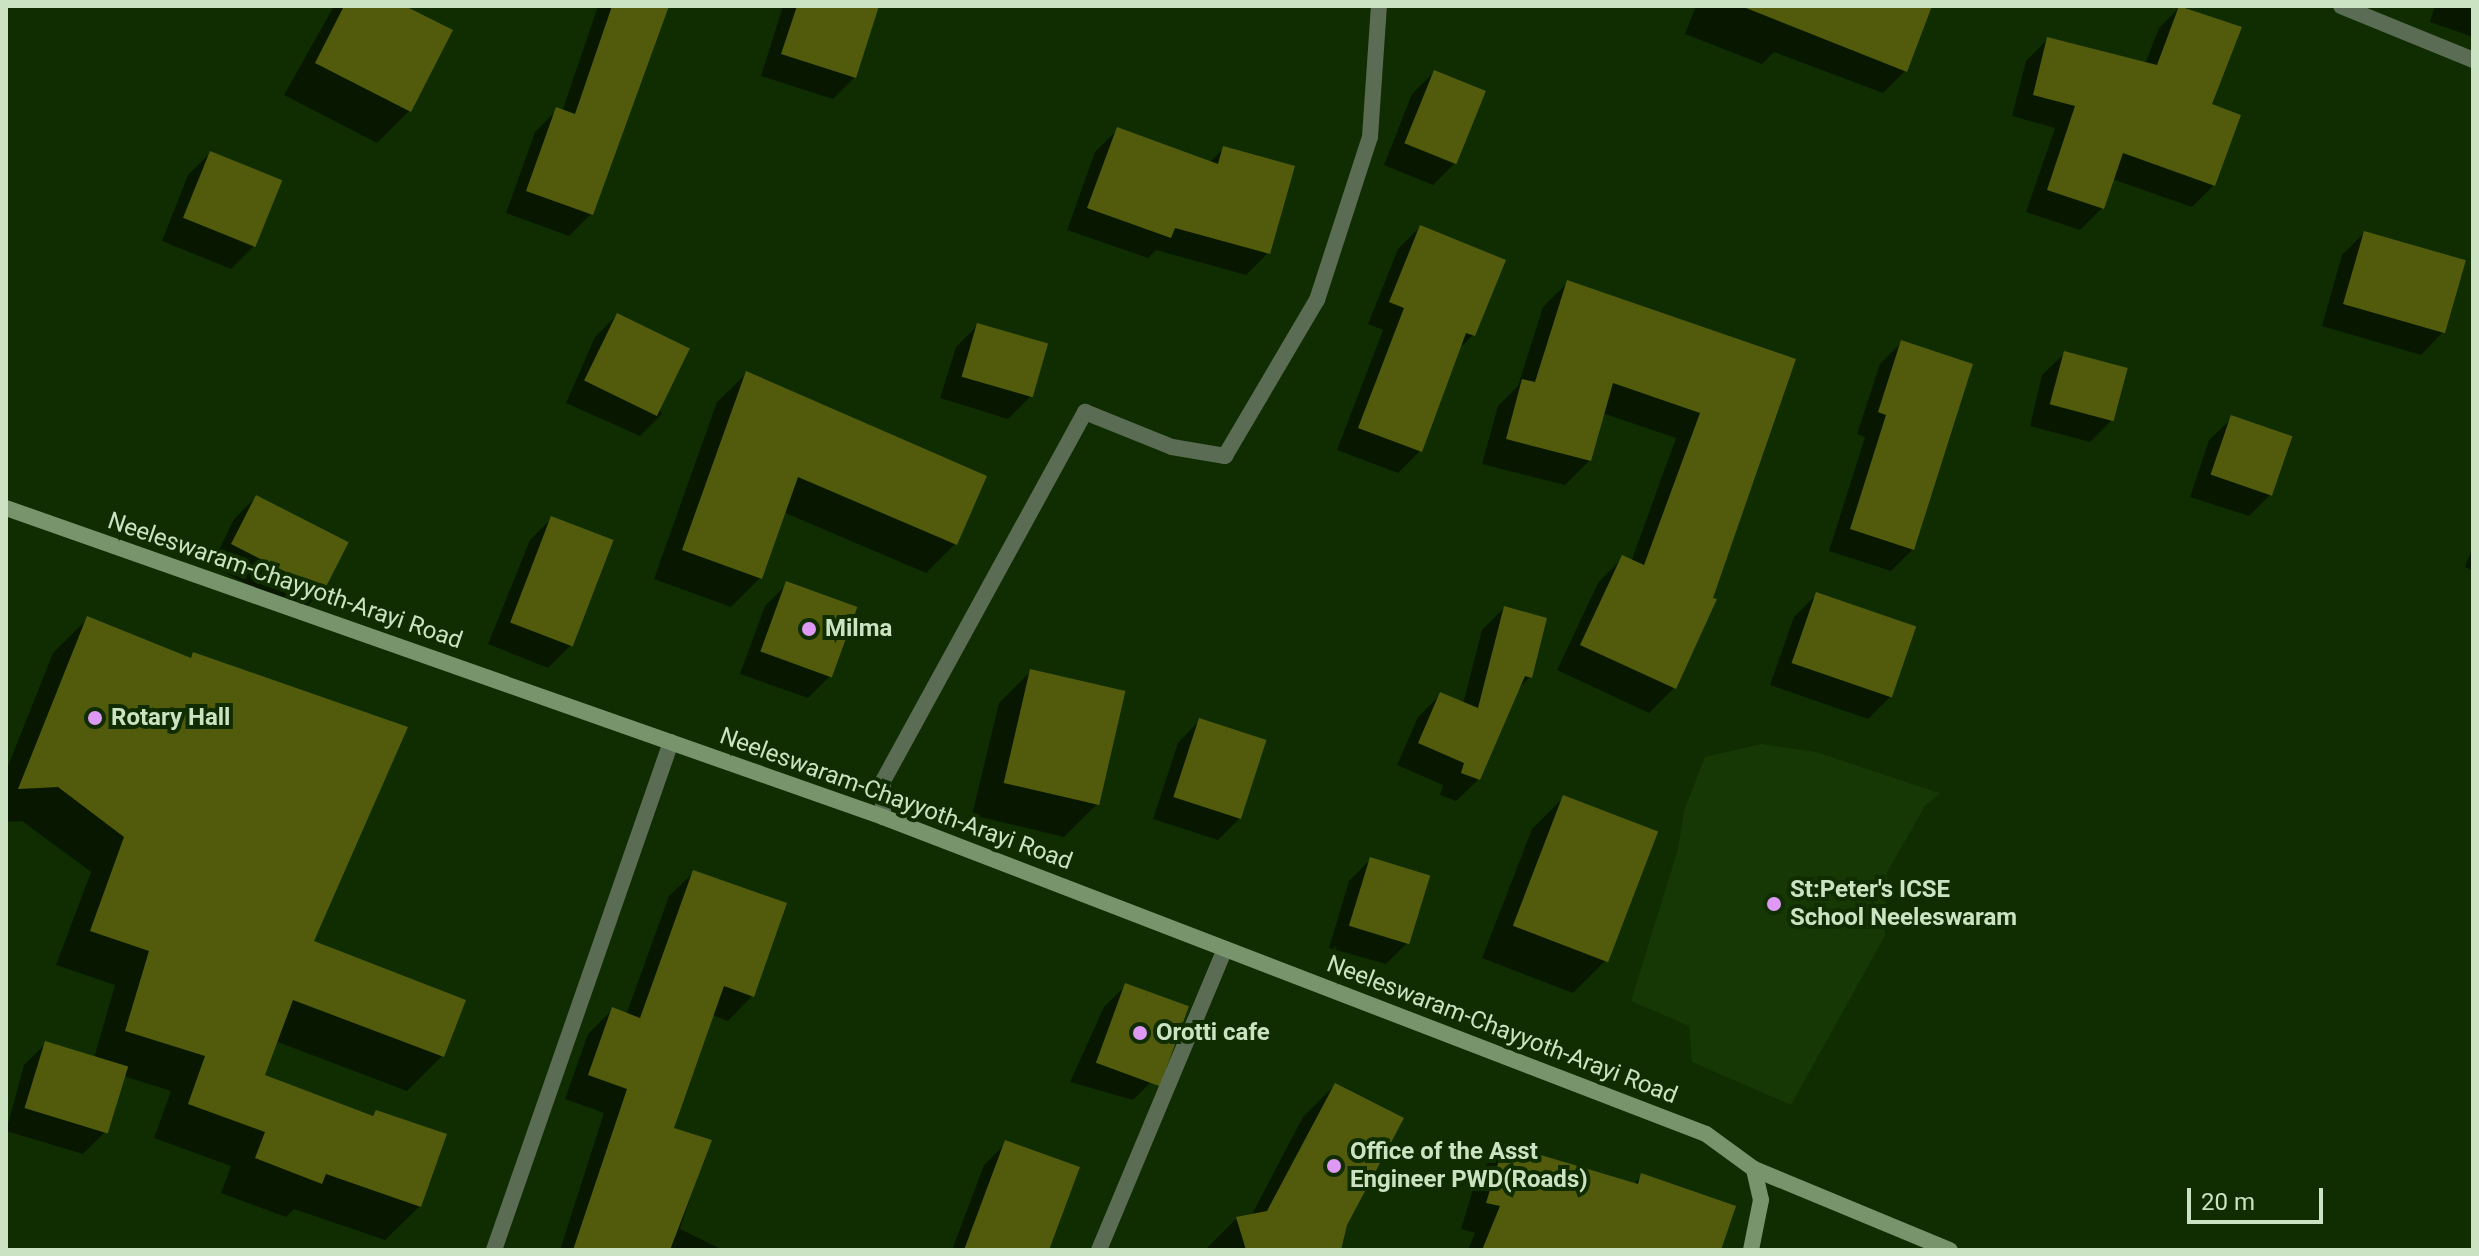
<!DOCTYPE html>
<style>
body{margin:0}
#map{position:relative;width:2479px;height:1256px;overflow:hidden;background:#0f2d01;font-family:Roboto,sans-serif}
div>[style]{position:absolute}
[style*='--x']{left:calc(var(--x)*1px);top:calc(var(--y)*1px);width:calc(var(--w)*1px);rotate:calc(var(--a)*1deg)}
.built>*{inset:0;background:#163804}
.shadow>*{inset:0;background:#0007}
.building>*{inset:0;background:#515b0b;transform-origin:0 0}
.service>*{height:16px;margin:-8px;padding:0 8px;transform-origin:8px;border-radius:8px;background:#5a6c54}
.minor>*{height:16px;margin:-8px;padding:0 8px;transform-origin:8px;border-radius:8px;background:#5a6c54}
.secondary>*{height:16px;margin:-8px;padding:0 8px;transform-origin:8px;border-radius:8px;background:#78946d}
.dots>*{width:22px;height:22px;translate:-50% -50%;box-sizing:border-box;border:4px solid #0f2d01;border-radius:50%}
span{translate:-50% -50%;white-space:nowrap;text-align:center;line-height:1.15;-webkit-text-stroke:8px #0f2d01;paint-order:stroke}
.street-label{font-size:24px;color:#cbe2c3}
.poi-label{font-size:24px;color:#cbe2c3;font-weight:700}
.left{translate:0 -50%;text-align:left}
.frame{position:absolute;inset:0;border:8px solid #cbe2c3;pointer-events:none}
.scale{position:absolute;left:2187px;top:1188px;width:136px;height:36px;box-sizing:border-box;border:4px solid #cbe2c3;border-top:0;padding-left:10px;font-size:24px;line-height:28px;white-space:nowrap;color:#cbe2c3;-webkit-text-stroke:6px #0f2d01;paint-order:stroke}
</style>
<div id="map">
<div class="built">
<i style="clip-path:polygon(1761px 744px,1816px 752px,1940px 793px,1925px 806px,1887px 872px,1885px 936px,1791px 1105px,1692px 1062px,1689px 1026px,1631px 1001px,1678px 849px,1684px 811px,1705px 757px)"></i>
</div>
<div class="shadow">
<i style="clip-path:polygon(334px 6px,401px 6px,409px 111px,377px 143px,284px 95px)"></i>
<i style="clip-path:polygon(598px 6px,666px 6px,591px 214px,569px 236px,506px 213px,535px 132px,557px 110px,562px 112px)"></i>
<i style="clip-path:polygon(783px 6px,877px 6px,855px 77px,833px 99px,761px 76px)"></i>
<i style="clip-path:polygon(1696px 6px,1930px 6px,1905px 71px,1883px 93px,1774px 52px,1762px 64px,1685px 34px)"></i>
<i style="clip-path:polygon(2181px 6px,2239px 28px,2209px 105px,2214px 185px,2192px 207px,2112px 179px,2102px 208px,2080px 230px,2026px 212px,2055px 128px,2012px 116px,2026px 61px,2048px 39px,2145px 64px,2159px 28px)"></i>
<i style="clip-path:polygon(2435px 6px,2473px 6px,2473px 37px,2430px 22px)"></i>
<i style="clip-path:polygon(1434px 72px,1455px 163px,1433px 185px,1384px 165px,1412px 94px)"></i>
<i style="clip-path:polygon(1117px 130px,1209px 163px,1224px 148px,1268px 253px,1246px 275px,1156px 250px,1148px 258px,1067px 230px,1095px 152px)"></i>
<i style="clip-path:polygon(210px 153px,253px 247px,231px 269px,162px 241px,188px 175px)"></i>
<i style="clip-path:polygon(1420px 227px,1473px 335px,1458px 350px,1420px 451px,1398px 473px,1337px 450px,1383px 330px,1368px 324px,1398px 249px)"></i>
<i style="clip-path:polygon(2364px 233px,2443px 332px,2421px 355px,2322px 326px,2342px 255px)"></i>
<i style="clip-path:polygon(1568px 282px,1793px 360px,1674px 688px,1649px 713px,1557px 670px,1598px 583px,1622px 558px,1631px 562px,1676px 438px,1602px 413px,1590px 460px,1565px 485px,1482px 464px,1498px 406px,1518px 386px,1543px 307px)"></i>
<i style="clip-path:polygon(617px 315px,662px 414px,640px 436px,566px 403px,595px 337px)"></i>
<i style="clip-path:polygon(978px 325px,1030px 397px,1008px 419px,940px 398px,956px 347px)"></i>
<i style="clip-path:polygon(1902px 342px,1913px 549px,1891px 571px,1829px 551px,1865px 437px,1857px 434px,1880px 364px)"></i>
<i style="clip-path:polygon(2065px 353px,2112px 420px,2090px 442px,2030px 426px,2042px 375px)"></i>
<i style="clip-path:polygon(747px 373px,984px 477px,955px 544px,926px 573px,783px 512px,760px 578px,731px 607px,654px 579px,717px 402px)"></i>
<i style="clip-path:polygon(2232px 418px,2271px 494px,2249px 516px,2190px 497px,2209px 440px)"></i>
<i style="clip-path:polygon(256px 497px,324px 589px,302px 611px,211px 566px,234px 519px)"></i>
<i style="clip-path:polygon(552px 518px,570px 646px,548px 668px,488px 644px,530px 540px)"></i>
<i style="clip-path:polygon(2473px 546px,2473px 571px,2465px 567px)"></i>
<i style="clip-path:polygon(787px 584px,830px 676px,808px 698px,740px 674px,765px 606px)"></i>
<i style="clip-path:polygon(1816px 595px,1890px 697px,1868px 719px,1770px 685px,1794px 617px)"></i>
<i style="clip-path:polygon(1504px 608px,1530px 677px,1517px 690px,1479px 779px,1456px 801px,1440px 795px,1443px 785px,1397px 765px,1418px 717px,1440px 695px,1463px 704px,1482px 630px)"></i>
<i style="clip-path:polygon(88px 618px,189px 659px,194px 655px,311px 942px,442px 1056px,407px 1091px,275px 1041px,262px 1076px,371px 1117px,376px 1112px,420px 1206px,385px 1240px,294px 1209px,286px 1217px,221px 1193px,231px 1166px,154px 1138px,171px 1091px,123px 1076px,105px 1132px,83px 1154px,6px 1131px,24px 1065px,46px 1043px,94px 1058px,115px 985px,56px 965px,91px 872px,22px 821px,6px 822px,6px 771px,53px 653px)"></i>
<i style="clip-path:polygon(1031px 671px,1096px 805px,1064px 837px,972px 815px,999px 703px)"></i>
<i style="clip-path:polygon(1200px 720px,1240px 818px,1218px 840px,1153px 819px,1178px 743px)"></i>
<i style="clip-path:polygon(1564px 797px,1605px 961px,1573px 993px,1482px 958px,1532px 829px)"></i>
<i style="clip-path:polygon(1371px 859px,1408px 942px,1386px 964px,1329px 948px,1349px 881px)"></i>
<i style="clip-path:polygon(694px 872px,752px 996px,728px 1021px,712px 1015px,671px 1129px,709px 1141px,680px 1229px,723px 1250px,560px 1250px,604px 1113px,565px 1099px,588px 1034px,612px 1010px,626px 1015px,669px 896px)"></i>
<i style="clip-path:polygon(1126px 985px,1155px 1078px,1133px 1100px,1070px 1082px,1104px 1007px)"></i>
<i style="clip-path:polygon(1335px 1085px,1346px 1224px,1339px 1250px,1205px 1250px,1236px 1219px,1251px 1216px,1303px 1117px)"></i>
<i style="clip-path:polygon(1006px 1143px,1048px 1248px,1054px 1250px,952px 1250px,984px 1165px)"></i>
<i style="clip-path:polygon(1504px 1147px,1633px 1185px,1642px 1175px,1719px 1250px,1468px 1250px,1475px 1233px,1461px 1229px,1478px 1173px)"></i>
</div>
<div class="building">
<i style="clip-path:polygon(344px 6px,405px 6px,453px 30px,411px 112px,315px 63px)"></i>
<i style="clip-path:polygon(612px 6px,669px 6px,593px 215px,526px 191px,556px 107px,575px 114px)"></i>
<i style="clip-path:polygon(797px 6px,879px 6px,856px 78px,781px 54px)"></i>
<i style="clip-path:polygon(1741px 6px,1932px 6px,1907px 72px)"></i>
<i style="clip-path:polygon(2179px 6px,2242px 27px,2212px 104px,2241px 115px,2215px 186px,2123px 153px,2104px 209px,2047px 190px,2075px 106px,2033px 95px,2047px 37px,2157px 65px)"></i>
<i style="left:1434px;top:70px;width:56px;height:79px;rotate:22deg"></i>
<i style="clip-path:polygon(1117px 127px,1218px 164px,1223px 146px,1295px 166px,1270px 254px,1175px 228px,1171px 238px,1087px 208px)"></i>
<i style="left:210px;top:151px;width:78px;height:72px;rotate:22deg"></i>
<i style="clip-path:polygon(1420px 225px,1506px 260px,1475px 336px,1466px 333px,1422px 452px,1358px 428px,1404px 308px,1389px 302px)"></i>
<i style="left:2364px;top:231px;width:106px;height:76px;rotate:16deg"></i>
<i style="clip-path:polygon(1567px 280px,1796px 359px,1713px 598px,1717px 599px,1676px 689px,1580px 645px,1622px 555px,1644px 565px,1700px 413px,1613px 383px,1591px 461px,1506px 439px,1522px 379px,1535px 382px)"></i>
<i style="left:617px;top:313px;width:81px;height:75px;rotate:26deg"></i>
<i style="left:977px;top:323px;width:74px;height:56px;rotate:16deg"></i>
<i style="clip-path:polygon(1901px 340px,1973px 364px,1914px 550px,1850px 529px,1886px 415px,1878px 412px)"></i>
<i style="left:2064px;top:351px;width:66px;height:55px;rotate:15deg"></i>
<i style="clip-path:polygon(746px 371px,987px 476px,957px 545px,798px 477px,762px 579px,682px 550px)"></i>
<i style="left:2231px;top:415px;width:65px;height:63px;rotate:19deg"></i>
<i style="left:256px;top:495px;width:104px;height:55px;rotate:27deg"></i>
<i style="left:551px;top:516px;width:67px;height:114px;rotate:21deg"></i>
<i style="left:786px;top:581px;width:76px;height:75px;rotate:20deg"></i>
<i style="left:1816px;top:592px;width:106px;height:75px;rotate:19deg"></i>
<i style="clip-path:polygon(1504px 606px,1547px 618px,1532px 678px,1525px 676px,1480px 780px,1461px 773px,1464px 763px,1418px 743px,1440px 692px,1478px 708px)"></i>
<i style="clip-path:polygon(87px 616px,191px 658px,193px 652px,408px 727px,314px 941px,466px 1000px,444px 1057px,293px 1000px,265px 1075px,373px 1116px,376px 1110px,447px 1134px,421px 1207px,326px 1174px,322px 1184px,255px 1158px,265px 1132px,188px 1104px,205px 1056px,125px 1031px,149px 951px,90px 931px,124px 837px,58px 787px,18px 789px)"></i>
<i style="left:1030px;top:669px;width:98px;height:117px;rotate:13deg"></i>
<i style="left:1199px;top:718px;width:71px;height:83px;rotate:18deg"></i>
<i style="left:1563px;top:795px;width:102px;height:140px;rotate:21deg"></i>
<i style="left:1370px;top:857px;width:63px;height:72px;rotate:17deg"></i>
<i style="clip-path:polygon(693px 870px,787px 903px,754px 997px,724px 986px,674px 1128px,712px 1140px,670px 1250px,573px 1250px,627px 1089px,588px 1075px,612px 1007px,640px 1018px)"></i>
<i style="left:1125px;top:983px;width:68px;height:85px;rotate:20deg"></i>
<i style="left:45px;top:1041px;width:87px;height:70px;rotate:17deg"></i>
<i style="clip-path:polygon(1335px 1083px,1404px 1118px,1347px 1225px,1341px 1250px,1246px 1250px,1236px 1217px,1267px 1211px)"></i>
<i style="clip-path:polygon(1005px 1140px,1080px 1167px,1049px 1250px,964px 1250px)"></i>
<i style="clip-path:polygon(1504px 1144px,1638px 1184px,1641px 1173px,1736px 1206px,1721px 1250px,1482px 1250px,1500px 1206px,1486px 1203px)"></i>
</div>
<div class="service">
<i style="--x:494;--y:1250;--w:538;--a:-70.79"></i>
</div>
<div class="minor">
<i style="--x:2341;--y:6;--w:143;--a:22.2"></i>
<i style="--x:883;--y:817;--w:36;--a:-90"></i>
<i style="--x:883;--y:781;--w:421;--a:-61.3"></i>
<i style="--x:1085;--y:412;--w:94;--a:21.9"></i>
<i style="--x:1172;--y:447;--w:54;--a:9.6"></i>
<i style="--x:1225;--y:456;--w:181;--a:-59.5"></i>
<i style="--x:1317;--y:300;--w:171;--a:-72"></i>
<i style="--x:1370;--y:137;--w:131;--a:-86.1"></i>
<i style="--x:1099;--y:1250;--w:326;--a:-67.3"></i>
</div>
<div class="secondary">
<i style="--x:6;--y:508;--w:930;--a:19.41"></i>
<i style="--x:883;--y:817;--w:882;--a:21.07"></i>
<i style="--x:1706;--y:1134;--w:59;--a:36.1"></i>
<i style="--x:1754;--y:1169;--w:212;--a:22.5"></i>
<i style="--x:1751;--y:1250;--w:51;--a:-78.7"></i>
<i style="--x:1761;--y:1200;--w:32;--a:-103"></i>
</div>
<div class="dots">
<i style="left:809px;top:629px;background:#dd99f4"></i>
<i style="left:95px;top:718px;background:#dd99f4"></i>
<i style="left:1774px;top:904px;background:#dd99f4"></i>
<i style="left:1140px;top:1033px;background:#dd99f4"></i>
<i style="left:1334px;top:1166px;background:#dd99f4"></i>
</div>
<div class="street-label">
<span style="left:285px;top:581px;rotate:19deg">Neeleswaram-Chayyoth-Arayi Road</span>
<span style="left:896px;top:799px;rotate:20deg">Neeleswaram-Chayyoth-Arayi Road</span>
<span style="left:1502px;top:1030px;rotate:21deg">Neeleswaram-Chayyoth-Arayi Road</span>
</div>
<div class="poi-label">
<span class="left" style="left:825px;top:629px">Milma</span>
<span class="left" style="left:111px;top:718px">Rotary Hall</span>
<span class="left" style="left:1790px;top:904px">St:Peter's ICSE<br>School Neeleswaram</span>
<span class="left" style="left:1156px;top:1033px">Orotti cafe</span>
<span class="left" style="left:1350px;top:1166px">Office of the Asst<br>Engineer PWD(Roads)</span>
</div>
<div class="frame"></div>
<div class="scale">20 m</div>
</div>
